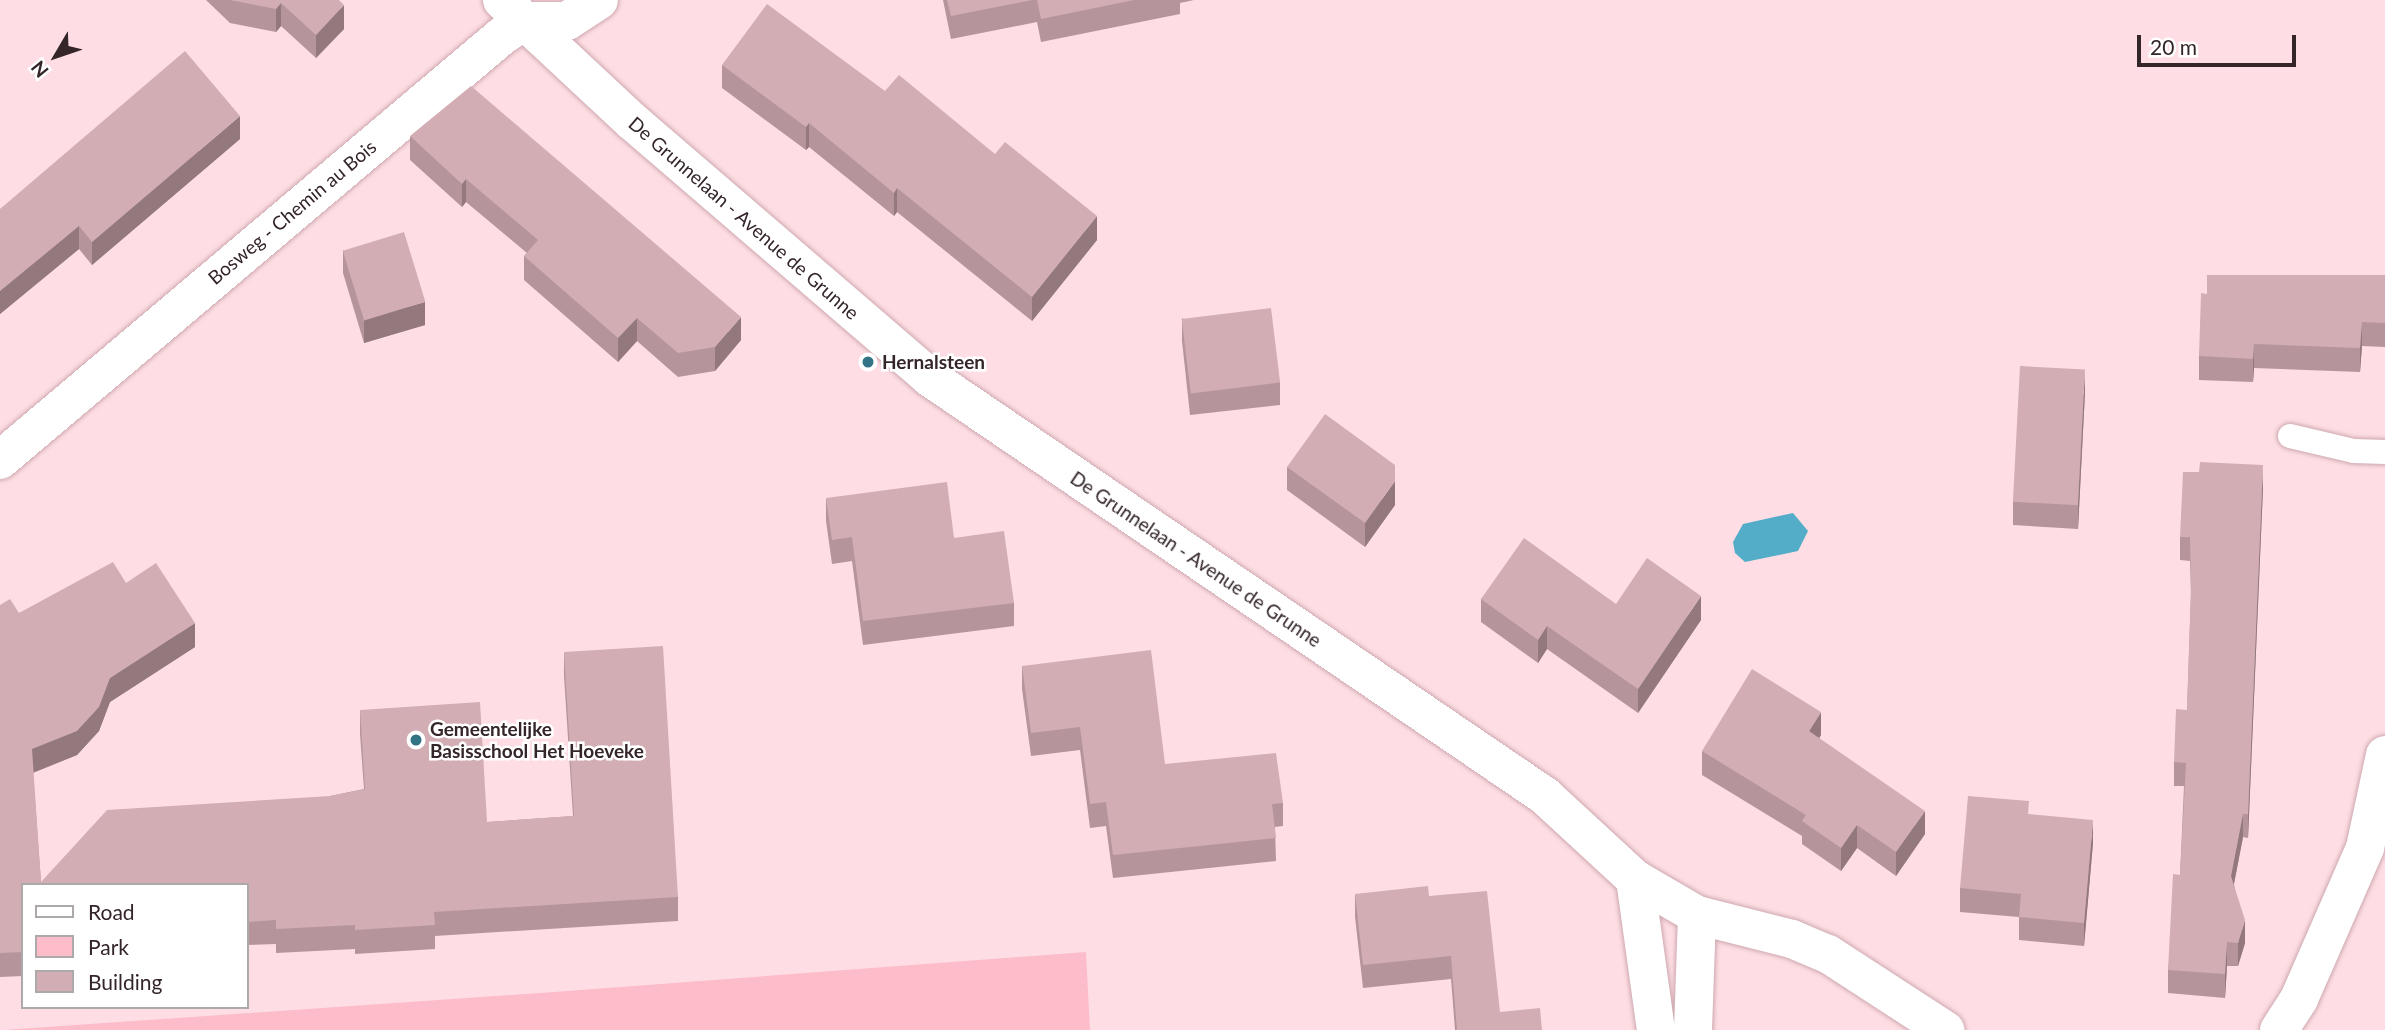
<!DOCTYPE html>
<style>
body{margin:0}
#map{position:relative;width:2385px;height:1030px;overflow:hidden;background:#fedee4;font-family:Lato,sans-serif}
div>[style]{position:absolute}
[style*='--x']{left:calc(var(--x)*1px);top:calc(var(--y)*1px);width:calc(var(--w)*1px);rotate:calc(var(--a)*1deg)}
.green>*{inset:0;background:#fdbcca}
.water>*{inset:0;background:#53adc8}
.roads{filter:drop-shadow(0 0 2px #cea8b0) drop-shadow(0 0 2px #cea8b0)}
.lane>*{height:24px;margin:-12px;padding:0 12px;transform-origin:12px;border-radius:12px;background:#fff}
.street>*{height:38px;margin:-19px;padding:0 19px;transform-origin:19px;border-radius:19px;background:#fff}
.secondary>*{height:38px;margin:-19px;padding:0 19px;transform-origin:19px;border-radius:19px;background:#fff}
.wall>*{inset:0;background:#b5959b}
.shaded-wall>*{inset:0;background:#93797e}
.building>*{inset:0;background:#d2adb4;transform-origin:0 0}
.dots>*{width:19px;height:19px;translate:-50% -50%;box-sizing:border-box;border:4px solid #fff;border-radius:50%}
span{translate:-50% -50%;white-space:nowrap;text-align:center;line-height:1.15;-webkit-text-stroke:5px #fff;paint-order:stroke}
.street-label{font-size:19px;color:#332528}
.poi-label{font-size:19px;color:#332528;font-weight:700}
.left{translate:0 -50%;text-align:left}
.legend{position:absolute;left:21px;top:883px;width:228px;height:126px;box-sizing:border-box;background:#fff;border:2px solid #ada8a9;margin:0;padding:9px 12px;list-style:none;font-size:21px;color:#332528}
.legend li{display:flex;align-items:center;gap:14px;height:35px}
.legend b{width:35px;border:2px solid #ada8a9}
.north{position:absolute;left:21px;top:21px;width:70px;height:70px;-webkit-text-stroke:5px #fff;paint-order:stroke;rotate:231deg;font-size:19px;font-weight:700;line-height:28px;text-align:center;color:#332528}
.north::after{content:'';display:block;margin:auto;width:24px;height:32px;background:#332528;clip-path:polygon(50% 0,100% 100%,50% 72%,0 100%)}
.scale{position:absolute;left:2137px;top:35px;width:159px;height:32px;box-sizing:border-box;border:4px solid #332528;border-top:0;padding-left:9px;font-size:21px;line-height:24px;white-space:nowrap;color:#332528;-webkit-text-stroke:5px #fff;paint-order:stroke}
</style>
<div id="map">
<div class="green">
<i style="clip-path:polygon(1086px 952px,1090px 1030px,3px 1030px,554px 992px)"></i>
</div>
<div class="water">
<i style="clip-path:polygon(1793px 513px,1808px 531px,1798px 551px,1745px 562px,1735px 553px,1733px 542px,1743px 524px)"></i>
</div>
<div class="roads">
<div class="lane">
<i style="--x:2290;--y:436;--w:66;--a:13.2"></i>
<i style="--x:2354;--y:451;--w:31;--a:2"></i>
</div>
<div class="street">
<i style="--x:0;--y:460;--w:657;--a:-40.19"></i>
<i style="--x:502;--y:36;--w:27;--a:-34"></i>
<i style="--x:524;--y:21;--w:43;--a:0"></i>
<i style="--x:567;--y:21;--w:38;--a:-33"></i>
<i style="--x:1635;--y:879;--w:152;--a:82.1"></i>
<i style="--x:1693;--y:1030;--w:115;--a:-88"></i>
<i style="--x:2279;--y:1030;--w:37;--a:-57"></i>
<i style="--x:2299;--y:999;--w:165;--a:-66.4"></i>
<i style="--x:2365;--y:848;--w:95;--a:-77.9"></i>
</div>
<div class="secondary">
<i style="--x:502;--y:0;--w:179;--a:43"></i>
<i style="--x:633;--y:122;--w:391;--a:40.7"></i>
<i style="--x:929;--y:377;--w:745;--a:34.22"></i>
<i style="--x:1545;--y:796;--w:122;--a:42.7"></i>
<i style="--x:1635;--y:879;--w:72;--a:30.1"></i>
<i style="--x:1697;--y:915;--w:98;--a:14.2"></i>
<i style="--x:1792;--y:939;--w:39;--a:23"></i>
<i style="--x:1828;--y:954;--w:140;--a:33"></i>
</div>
</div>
<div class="wall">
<i style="clip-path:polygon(206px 0,339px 0,344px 29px,316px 58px,281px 26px,276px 32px,230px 23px)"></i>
<i style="clip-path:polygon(943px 0,1194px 0,1180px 3px,1180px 14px,1041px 42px,1037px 22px,951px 39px)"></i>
<i style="clip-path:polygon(722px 65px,885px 91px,1097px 240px,1032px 321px,897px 212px,894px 216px,809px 147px,806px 150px,722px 88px)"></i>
<i style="clip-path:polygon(410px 136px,741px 340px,715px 371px,678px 377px,637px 341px,618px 362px,524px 280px,524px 256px,527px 253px,466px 202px,462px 207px,410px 160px)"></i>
<i style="clip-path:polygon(240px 139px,92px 265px,79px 249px,0 314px,0 209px)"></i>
<i style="clip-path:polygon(343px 250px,425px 325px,364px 343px,343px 273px)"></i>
<i style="clip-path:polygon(2385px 275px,2385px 347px,2362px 346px,2360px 372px,2254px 368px,2253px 382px,2199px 380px,2199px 356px,2207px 294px)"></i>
<i style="clip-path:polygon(1182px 318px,1280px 382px,1280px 405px,1190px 415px,1182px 341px)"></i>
<i style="clip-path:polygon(2085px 392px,2078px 529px,2013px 525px,2013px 502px)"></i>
<i style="clip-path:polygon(1287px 467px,1395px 505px,1365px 547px,1287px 490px)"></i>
<i style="clip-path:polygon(2263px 488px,2248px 838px,2243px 837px,2234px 884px,2245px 943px,2238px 966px,2227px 966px,2225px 998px,2168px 993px,2168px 970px,2180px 875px,2184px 786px,2174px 786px,2174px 762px,2187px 710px,2191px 594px,2190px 561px,2180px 560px,2180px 537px)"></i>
<i style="clip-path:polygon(826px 498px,954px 538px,1014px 603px,1014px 626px,863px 645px,852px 561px,832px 564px,826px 521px)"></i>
<i style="clip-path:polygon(126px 583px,195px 647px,110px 702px,99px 731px,77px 755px,33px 773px,41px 882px,330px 796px,364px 789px,360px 734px,360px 710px,487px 822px,573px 816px,564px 676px,564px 652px,678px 897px,678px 921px,435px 936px,435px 949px,355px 954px,355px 949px,276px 953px,276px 944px,247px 945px,247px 885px,23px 885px,23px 976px,0 977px,0 605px,19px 613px)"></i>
<i style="clip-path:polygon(1481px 599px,1616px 604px,1701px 620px,1638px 713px,1547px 649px,1538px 663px,1481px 622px)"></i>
<i style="clip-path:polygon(1022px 666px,1165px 764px,1283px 803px,1283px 826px,1275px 827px,1276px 861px,1113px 878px,1106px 826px,1090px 828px,1080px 750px,1031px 756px,1022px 689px)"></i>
<i style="clip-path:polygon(1821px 735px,1819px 738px,1925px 834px,1896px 876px,1857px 848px,1841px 871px,1802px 844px,1802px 836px,1702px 775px,1702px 751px)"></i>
<i style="clip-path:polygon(2029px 814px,2093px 843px,2084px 946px,2019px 940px,2019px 917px,1960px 912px,1960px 888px)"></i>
<i style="clip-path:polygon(1355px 894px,1429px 896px,1500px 1012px,1542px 1030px,1455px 1030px,1451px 979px,1363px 988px,1355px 917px)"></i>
</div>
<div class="shaded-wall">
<i style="clip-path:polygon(281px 3px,281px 26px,276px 32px,276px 9px)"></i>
<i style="clip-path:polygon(344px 5px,344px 29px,316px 58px,316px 35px)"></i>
<i style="clip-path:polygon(240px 116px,240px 139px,92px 265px,92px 242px)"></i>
<i style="clip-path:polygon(809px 123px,809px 147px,806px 150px,806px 127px)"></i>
<i style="clip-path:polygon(466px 179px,466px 202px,462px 207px,462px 184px)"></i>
<i style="clip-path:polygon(897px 188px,897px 212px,894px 216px,894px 193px)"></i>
<i style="clip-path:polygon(1097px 216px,1097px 240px,1032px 321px,1032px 297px)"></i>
<i style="clip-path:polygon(79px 226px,79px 249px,0 314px,0 291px)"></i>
<i style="clip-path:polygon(425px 302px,425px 325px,364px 343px,364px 319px)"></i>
<i style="clip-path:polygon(741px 317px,741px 340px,715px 371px,715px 347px)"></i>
<i style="clip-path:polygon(637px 318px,637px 341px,618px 362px,618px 338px)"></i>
<i style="clip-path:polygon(2362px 322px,2362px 346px,2360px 372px,2360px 348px)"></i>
<i style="clip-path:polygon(2254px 344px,2254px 368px,2253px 382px,2253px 359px)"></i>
<i style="clip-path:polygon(2085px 369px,2085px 392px,2078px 529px,2078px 506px)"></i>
<i style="clip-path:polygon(2263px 465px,2263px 488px,2248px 838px,2248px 814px)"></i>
<i style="clip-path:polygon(1395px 481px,1395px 505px,1365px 547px,1365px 523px)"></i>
<i style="clip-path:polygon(1701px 596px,1701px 620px,1638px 713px,1638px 689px)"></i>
<i style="clip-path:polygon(195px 623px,195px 647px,110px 702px,99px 731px,77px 755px,32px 773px,32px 749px,110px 678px)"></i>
<i style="clip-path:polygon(1547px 626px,1547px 649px,1538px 663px,1538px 640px)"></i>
<i style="clip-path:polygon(1821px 712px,1821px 735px,1809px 755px,1809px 731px)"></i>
<i style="clip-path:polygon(1925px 811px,1925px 834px,1896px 876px,1896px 852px)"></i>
<i style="clip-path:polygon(2243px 814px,2243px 837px,2231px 899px,2231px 876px)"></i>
<i style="clip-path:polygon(2093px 820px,2093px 843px,2084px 946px,2084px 923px)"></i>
<i style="clip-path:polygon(1857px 825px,1857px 848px,1841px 871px,1841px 848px)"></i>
<i style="clip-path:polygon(2245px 920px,2245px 943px,2238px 966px,2238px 943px)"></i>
<i style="clip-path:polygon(2227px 942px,2227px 966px,2225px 998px,2225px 974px)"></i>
</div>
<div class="building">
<i style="clip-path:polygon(230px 0,339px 0,344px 5px,316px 35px,281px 3px,276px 9px)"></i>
<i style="clip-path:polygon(947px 0,1032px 0,951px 16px)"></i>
<i style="clip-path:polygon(1037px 0,1134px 0,1041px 19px)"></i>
<i style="clip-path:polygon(767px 4px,885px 91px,899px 75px,995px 154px,1005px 142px,1097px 216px,1032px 297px,897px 188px,894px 193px,809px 123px,806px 127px,722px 65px)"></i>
<i style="clip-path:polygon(185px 51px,240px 116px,92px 242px,79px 226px,0 291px,0 209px)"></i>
<i style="clip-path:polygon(471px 86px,741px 317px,715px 347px,678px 353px,637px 318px,618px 338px,524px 256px,538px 240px,466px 179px,462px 184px,410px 136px)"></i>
<i style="left:404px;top:232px;width:73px;height:64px;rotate:73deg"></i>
<i style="clip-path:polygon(2207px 275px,2385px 275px,2385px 323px,2362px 322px,2360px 348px,2254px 344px,2253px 359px,2199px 356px,2201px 293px,2207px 294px)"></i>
<i style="left:1271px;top:308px;width:75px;height:90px;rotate:83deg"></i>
<i style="left:2020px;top:366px;width:65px;height:136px;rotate:3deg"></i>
<i style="clip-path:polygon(1325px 414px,1395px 465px,1395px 481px,1365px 523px,1287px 467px)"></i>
<i style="clip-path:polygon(2200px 462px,2263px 465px,2248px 814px,2243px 814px,2231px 876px,2245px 920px,2238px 943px,2227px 942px,2225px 974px,2168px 970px,2173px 874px,2180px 875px,2186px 763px,2174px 762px,2176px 709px,2187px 710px,2191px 587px,2190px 537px,2180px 537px,2183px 472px,2199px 472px)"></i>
<i style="clip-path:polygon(947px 482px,954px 538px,1004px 531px,1014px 603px,863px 621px,852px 537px,832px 540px,826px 498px)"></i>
<i style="clip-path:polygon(1524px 538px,1616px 604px,1647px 558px,1701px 596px,1638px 689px,1547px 626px,1538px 640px,1481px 599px)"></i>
<i style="clip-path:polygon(113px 562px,126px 583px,156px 563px,195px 623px,110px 678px,99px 707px,77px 731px,32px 749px,41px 882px,107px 810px,330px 796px,365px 789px,360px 710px,480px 702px,487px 822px,574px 816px,564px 652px,663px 646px,678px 897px,434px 912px,435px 925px,355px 930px,355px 925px,276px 929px,276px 920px,247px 922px,247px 885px,23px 885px,23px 952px,0 953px,0 605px,10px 599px,19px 613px)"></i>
<i style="clip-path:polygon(1151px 650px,1165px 764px,1276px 753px,1283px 803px,1272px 804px,1276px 838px,1113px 855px,1106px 802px,1090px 804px,1080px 727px,1031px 733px,1022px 666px)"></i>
<i style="clip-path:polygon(1752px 669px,1821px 712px,1809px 731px,1925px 811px,1896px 852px,1857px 825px,1841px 848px,1802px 821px,1806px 815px,1702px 751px)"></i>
<i style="clip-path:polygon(1968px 796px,2029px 801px,2028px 814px,2093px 820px,2084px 923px,2019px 917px,2021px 894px,1960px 888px)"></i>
<i style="clip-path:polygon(1428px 886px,1429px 896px,1487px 891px,1500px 1012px,1540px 1008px,1542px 1030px,1457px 1030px,1451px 956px,1363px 965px,1355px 894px)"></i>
</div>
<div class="dots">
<i style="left:868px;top:362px;background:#327386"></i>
<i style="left:416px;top:740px;background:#327386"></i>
</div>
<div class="street-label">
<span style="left:292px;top:212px;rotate:-40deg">Bosweg - Chemin au Bois</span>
<span style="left:744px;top:218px;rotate:41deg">De Grunnelaan - Avenue de Grunne</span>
<span style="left:1196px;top:559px;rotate:34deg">De Grunnelaan - Avenue de Grunne</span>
</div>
<div class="poi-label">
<span class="left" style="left:882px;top:362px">Hernalsteen</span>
<span class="left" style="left:430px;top:740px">Gemeentelijke<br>Basisschool Het Hoeveke</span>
</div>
<ul class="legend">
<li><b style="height:9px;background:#fff"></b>Road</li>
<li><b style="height:19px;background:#fdbcca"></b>Park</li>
<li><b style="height:19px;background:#d2adb4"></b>Building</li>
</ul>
<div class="north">N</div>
<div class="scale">20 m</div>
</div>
